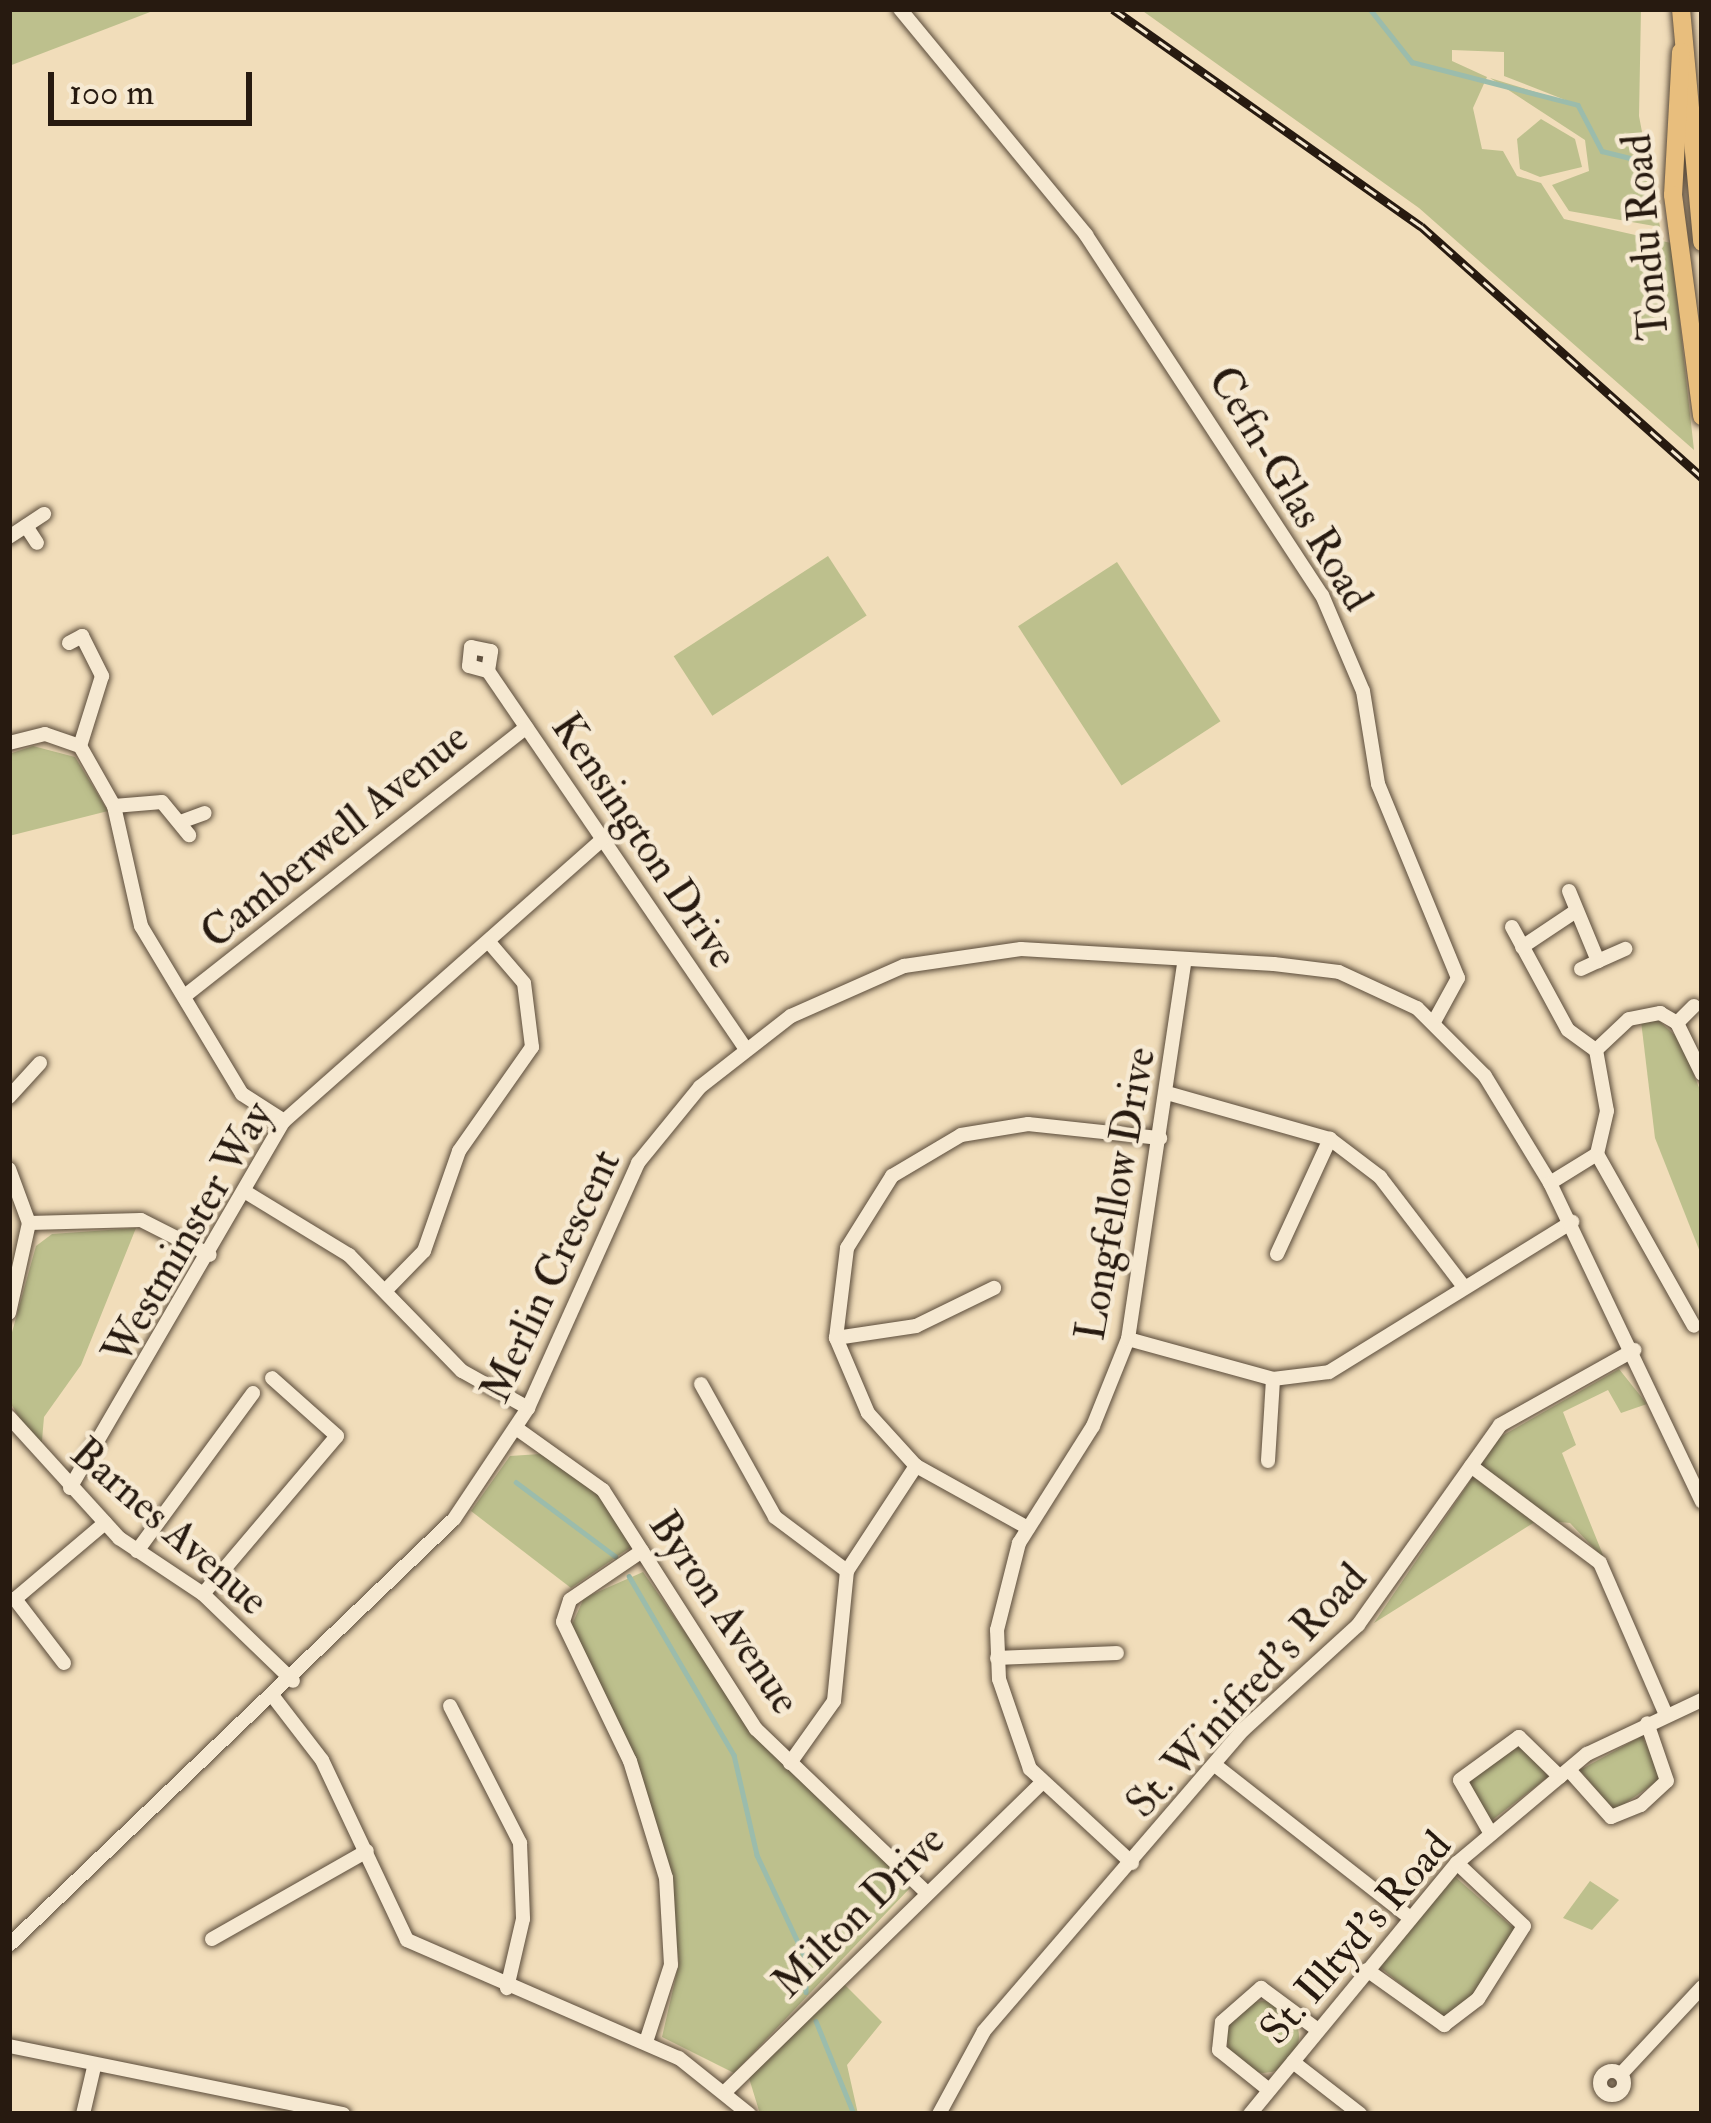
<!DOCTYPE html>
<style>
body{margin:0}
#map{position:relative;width:1711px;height:2123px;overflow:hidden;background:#f1ddba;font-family:"IM FELL Double Pica",serif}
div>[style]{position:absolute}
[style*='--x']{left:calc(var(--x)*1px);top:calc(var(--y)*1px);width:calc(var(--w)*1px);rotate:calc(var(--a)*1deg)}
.green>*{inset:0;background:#bdc08d;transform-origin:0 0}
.round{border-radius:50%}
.stream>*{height:4.5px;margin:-2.25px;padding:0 2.25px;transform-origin:2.25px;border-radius:2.25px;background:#9bbcac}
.roads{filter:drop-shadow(0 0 3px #5a4b3a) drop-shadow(0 0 3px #5a4b3a)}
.minor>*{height:14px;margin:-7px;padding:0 7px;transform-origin:7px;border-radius:7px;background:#f6e9d2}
.minor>.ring{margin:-7px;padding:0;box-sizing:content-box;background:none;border:14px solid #f6e9d2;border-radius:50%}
.major>*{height:18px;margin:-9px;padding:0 9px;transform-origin:9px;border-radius:9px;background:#e8be7d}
.rail>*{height:9px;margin-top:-4.5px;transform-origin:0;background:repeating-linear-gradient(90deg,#f6e9d2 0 14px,#271a10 0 28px);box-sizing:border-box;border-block:3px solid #271a10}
span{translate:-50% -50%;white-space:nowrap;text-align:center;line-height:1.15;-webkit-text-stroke:9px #f6e9d2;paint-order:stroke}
.street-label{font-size:42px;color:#271a10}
.frame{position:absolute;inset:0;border:12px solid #271a10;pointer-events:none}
.scale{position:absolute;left:48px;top:72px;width:204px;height:54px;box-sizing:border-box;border:6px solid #271a10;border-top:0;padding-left:15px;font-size:36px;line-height:42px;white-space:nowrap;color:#271a10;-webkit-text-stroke:9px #f6e9d2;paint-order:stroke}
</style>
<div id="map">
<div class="green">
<i style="clip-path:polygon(9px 9px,158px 9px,9px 66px)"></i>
<i style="clip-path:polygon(1140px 9px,1641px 9px,1639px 116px,1660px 227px,1569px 211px,1552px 185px,1589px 171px,1585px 140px,1490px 78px,1578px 105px,1504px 76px,1504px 52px,1452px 50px,1452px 61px,1487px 77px,1473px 108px,1482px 149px,1503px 151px,1517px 176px,1541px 183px,1564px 219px,1671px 243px,1694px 450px,1419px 208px)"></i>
<i style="clip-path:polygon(1541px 119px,1575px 139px,1582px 167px,1540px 177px,1520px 169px,1517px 139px)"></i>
<i style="left:828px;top:556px;width:71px;height:184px;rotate:57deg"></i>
<i style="left:1117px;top:562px;width:190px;height:118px;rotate:57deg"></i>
<i style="clip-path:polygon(33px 746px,75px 757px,108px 811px,9px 836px,9px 754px)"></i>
<i style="clip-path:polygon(1655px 1017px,1680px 1040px,1702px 1095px,1702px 1257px,1655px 1138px,1641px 1021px)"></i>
<i style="clip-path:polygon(136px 1228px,81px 1365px,44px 1417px,41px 1452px,9px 1401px,9px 1343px,36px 1246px,52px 1234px)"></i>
<i style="clip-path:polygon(1619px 1369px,1647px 1404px,1621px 1413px,1608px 1390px,1563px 1412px,1576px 1445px,1562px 1453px,1605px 1560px,1570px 1523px,1538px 1520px,1374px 1623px,1500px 1437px)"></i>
<i style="clip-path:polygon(540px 1454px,596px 1489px,631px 1547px,571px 1588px,471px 1511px,510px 1456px)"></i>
<i style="clip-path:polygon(643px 1572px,731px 1698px,910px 1888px,734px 2073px,662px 2037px,679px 1963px,669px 1871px,632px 1754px,570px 1629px,584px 1598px)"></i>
<i style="clip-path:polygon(1642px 1736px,1662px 1778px,1614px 1811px,1580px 1770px)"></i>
<i style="clip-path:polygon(1524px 1743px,1548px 1777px,1487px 1824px,1468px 1781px)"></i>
<i style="clip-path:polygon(1453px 1875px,1518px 1932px,1460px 2013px,1443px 2019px,1380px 1967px)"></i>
<i style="clip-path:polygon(1590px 1881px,1619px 1900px,1592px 1930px,1563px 1918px)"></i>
<i style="clip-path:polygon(845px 1985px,882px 2022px,847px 2065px,858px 2114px,760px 2114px,749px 2078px)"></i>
<i class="round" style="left:1227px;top:2001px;width:72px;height:72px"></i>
</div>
<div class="stream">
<i style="--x:1370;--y:9;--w:68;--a:51.6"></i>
<i style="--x:1412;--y:62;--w:171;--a:14.5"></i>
<i style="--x:1578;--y:105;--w:52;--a:62.4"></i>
<i style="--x:1602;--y:151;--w:49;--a:14"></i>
<i style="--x:516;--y:1482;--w:124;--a:36.8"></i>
<i style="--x:629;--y:1576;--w:208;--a:59.6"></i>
<i style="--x:734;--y:1755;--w:103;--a:77"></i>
<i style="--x:757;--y:1855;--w:115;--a:64.8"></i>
<i style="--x:806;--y:1959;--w:33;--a:90"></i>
<i style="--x:816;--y:2021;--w:100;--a:67.8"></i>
</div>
<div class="roads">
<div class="minor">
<i style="--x:900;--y:9;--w:293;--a:50.5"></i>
<i style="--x:1086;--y:235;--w:430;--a:56.8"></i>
<i style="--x:1322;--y:595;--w:104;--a:66.9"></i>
<i style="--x:1363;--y:691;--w:94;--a:80.8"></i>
<i style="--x:1378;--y:784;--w:210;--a:67.6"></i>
<i style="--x:1458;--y:978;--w:48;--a:118.7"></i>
<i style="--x:26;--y:526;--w:20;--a:57"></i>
<i style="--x:9;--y:537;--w:42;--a:-33.3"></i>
<i style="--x:69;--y:643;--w:15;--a:-28"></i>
<i style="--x:82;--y:636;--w:45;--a:63.4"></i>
<i style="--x:102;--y:676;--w:73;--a:107.4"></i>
<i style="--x:488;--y:671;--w:20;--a:-81"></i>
<i style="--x:491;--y:651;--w:20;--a:-169"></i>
<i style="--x:471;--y:647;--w:19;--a:96"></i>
<i style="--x:469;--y:666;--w:20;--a:15"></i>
<i style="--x:488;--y:671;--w:456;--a:55.7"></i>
<i style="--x:9;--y:743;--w:37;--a:-14"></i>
<i style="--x:45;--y:734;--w:37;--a:19"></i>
<i style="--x:80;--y:746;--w:69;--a:60.5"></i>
<i style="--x:114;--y:806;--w:123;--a:77.3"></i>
<i style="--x:141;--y:926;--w:196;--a:59"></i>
<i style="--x:242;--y:1094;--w:50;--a:32.7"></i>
<i style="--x:114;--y:806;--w:48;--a:-4.8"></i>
<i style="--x:162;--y:802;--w:43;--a:50.7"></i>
<i style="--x:183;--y:821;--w:23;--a:-20"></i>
<i style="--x:1569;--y:891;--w:76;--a:67.5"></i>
<i style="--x:1598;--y:961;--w:30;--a:-24"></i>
<i style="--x:1512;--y:927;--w:117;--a:61.5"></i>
<i style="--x:1568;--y:1030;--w:34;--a:36"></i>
<i style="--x:1596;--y:1050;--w:62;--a:79.8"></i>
<i style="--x:1607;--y:1111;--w:44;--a:103.1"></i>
<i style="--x:1597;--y:1154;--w:197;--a:60.6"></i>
<i style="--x:1522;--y:947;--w:65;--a:-33.7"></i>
<i style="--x:1581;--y:969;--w:19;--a:-25"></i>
<i style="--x:186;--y:995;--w:433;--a:-38.2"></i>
<i style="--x:1677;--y:1023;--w:24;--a:-45"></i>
<i style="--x:1596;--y:1050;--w:45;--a:-43.2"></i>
<i style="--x:1629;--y:1019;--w:32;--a:-11"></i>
<i style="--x:1660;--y:1013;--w:20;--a:30"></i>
<i style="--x:1677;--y:1023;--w:57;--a:63.9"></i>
<i style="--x:1167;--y:1093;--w:169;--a:15.8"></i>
<i style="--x:1330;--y:1139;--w:63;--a:37.2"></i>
<i style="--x:1380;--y:1177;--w:138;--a:52.6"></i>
<i style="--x:9;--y:1097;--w:46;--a:-47.6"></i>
<i style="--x:9;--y:1169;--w:58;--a:69.7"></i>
<i style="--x:29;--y:1223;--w:92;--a:102.5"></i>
<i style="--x:1550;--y:1183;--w:55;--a:-31.7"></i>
<i style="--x:244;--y:1191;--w:123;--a:31.4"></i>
<i style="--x:349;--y:1255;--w:162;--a:45.8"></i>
<i style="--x:462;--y:1371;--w:76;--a:29.3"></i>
<i style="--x:29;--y:1223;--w:112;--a:-1.5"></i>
<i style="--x:141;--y:1220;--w:77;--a:26.9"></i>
<i style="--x:1277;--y:1254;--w:127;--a:-65.3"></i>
<i style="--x:385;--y:1291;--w:56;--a:-45.7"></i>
<i style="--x:424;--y:1251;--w:106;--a:-70.7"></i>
<i style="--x:459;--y:1151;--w:127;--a:-54.9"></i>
<i style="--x:532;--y:1047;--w:64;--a:-97.1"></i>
<i style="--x:524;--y:983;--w:55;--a:-130.6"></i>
<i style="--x:836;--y:1338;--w:81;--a:-8.5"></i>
<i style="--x:916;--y:1326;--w:87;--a:-26"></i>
<i style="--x:1128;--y:1339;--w:150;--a:15.4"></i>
<i style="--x:1273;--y:1379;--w:56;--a:-7.1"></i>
<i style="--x:1329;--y:1372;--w:286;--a:-31.7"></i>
<i style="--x:701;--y:1384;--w:152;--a:60.9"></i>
<i style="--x:775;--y:1517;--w:90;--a:36.9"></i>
<i style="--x:9;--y:1417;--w:164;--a:47.7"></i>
<i style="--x:119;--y:1538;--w:101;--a:33.7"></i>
<i style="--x:203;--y:1594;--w:125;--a:44"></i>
<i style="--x:516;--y:1428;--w:107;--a:35.5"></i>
<i style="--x:603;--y:1490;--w:284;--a:57.4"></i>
<i style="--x:756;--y:1729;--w:234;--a:43.8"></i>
<i style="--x:1268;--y:1461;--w:82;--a:-86.5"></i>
<i style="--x:1471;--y:1466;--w:161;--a:36.9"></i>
<i style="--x:1600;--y:1563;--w:166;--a:66.5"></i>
<i style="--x:70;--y:1488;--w:425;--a:-59.8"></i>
<i style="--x:284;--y:1121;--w:424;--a:-41.5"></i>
<i style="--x:1028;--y:1528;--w:128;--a:-151"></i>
<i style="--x:916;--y:1466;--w:72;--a:-132.2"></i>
<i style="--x:868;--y:1413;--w:82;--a:-113.1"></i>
<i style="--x:836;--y:1338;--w:91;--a:-83"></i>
<i style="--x:847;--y:1248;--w:85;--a:-58"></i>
<i style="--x:892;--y:1176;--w:80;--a:-30.7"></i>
<i style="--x:961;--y:1135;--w:68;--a:-9.3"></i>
<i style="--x:1028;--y:1124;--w:133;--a:6.1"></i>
<i style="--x:137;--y:1551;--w:196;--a:-53.7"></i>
<i style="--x:642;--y:1551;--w:87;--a:145.8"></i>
<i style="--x:570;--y:1600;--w:23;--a:108"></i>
<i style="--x:563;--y:1622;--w:154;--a:64.3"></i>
<i style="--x:630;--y:1761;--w:122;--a:72.9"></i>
<i style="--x:666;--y:1878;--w:87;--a:86.7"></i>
<i style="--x:671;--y:1965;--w:81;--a:108"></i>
<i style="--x:203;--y:1594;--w:207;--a:-49.7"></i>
<i style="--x:337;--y:1436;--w:87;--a:-138.3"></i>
<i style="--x:997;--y:1658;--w:120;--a:-2.4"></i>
<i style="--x:64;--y:1663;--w:81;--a:-127.4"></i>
<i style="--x:15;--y:1599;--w:118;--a:-40.2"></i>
<i style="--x:275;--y:1699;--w:77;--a:52.4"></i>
<i style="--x:322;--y:1760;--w:199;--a:64.7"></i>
<i style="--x:407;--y:1940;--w:296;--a:23.5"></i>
<i style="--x:679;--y:2058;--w:90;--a:38.7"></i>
<i style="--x:450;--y:1706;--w:154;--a:62.9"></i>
<i style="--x:520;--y:1843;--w:76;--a:87.7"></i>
<i style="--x:523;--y:1919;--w:71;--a:103.1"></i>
<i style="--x:790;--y:1763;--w:76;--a:-54.6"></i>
<i style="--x:834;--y:1701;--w:131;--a:-84.3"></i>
<i style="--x:847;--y:1571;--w:126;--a:-56.7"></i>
<i style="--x:1215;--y:1765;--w:246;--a:38.1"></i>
<i style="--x:1569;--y:1770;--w:63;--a:48.2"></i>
<i style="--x:1611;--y:1817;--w:32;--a:-22"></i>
<i style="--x:1641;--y:1805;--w:35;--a:-43"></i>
<i style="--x:1667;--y:1781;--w:61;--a:-109"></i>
<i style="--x:1491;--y:1834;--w:62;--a:-119.9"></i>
<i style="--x:1460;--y:1780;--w:73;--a:-36.1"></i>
<i style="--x:1519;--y:1737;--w:57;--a:44.3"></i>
<i style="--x:1132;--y:1863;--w:139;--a:-137.3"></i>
<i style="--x:1030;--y:1769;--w:95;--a:-109"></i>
<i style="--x:999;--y:1679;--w:49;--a:-92.3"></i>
<i style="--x:997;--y:1630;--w:90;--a:-75.8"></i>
<i style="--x:1019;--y:1543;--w:138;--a:-57.7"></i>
<i style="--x:1093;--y:1426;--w:94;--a:-68.1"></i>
<i style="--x:1128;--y:1339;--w:384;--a:-81.5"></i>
<i style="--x:212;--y:1939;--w:178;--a:-29.6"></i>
<i style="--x:9;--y:1945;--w:616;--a:-43.75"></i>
<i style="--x:454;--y:1519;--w:133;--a:-56.3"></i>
<i style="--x:528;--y:1408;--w:269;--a:-65.8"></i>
<i style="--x:638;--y:1163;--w:98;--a:-50.8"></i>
<i style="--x:700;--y:1087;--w:115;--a:-38"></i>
<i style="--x:791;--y:1016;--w:124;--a:-23.9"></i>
<i style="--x:904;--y:966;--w:118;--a:-8.3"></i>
<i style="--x:1021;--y:949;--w:253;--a:3.4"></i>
<i style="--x:1274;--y:964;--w:65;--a:7"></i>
<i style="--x:1339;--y:972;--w:86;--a:24.8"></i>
<i style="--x:1417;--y:1008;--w:96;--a:45"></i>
<i style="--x:1485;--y:1076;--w:125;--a:58.7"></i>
<i style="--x:1550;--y:1183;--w:353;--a:64.5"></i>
<i style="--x:1367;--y:1970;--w:95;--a:35.5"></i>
<i style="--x:1444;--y:2025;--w:43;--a:-37.4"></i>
<i style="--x:1478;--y:1999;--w:86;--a:-57.8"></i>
<i style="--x:1524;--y:1926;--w:92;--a:-136.8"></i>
<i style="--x:9;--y:2046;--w:341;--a:11.5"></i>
<i style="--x:1293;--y:2062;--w:85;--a:37.8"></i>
<i class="ring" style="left:1600px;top:2071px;width:10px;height:10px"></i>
<i style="--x:1621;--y:2074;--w:119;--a:-47"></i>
<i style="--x:728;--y:2089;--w:436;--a:-44.3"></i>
<i style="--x:1269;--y:2090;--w:64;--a:-141.3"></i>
<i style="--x:1219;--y:2050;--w:28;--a:-84"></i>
<i style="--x:1222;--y:2022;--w:52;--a:-41.1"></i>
<i style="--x:1261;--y:1988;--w:71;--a:36.4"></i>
<i style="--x:83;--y:2114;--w:48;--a:-76.8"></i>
<i style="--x:939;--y:2114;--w:94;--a:-61.5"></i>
<i style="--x:984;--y:2031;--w:397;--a:-49.3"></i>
<i style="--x:1243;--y:1730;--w:156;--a:-42.4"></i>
<i style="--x:1358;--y:1625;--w:245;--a:-54.6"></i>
<i style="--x:1500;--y:1425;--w:154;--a:-29.2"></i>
<i style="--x:1250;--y:2114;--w:325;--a:-50.5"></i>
<i style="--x:1457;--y:1863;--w:170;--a:-40"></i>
<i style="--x:1587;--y:1754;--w:127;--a:-25.2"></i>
</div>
<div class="major">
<i style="--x:1681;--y:9;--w:234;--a:84.8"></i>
<i style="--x:1681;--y:52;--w:143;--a:93.2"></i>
<i style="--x:1673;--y:195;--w:223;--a:82.5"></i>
</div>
</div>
<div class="rail">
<i style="--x:1113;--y:9;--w:377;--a:35.2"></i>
<i style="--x:1421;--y:226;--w:377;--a:41.8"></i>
</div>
<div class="street-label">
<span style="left:1646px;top:237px;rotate:-95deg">Tondu Road</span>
<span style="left:1290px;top:489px;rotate:59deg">Cefn-Glas Road</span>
<span style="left:335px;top:836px;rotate:-39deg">Camberwell Avenue</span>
<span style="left:644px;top:841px;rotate:56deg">Kensington Drive</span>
<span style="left:1116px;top:1194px;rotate:-80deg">Longfellow Drive</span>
<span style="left:188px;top:1233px;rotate:-60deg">Westminster Way</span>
<span style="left:551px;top:1276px;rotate:-65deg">Merlin Crescent</span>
<span style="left:169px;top:1527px;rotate:41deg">Barnes Avenue</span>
<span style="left:724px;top:1613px;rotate:56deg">Byron Avenue</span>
<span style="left:1247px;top:1691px;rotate:-47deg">St. Winifred's Road</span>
<span style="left:859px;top:1912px;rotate:-45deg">Milton Drive</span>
<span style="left:1356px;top:1938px;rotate:-49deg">St. Illtyd's Road</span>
</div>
<div class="frame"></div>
<div class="scale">100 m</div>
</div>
